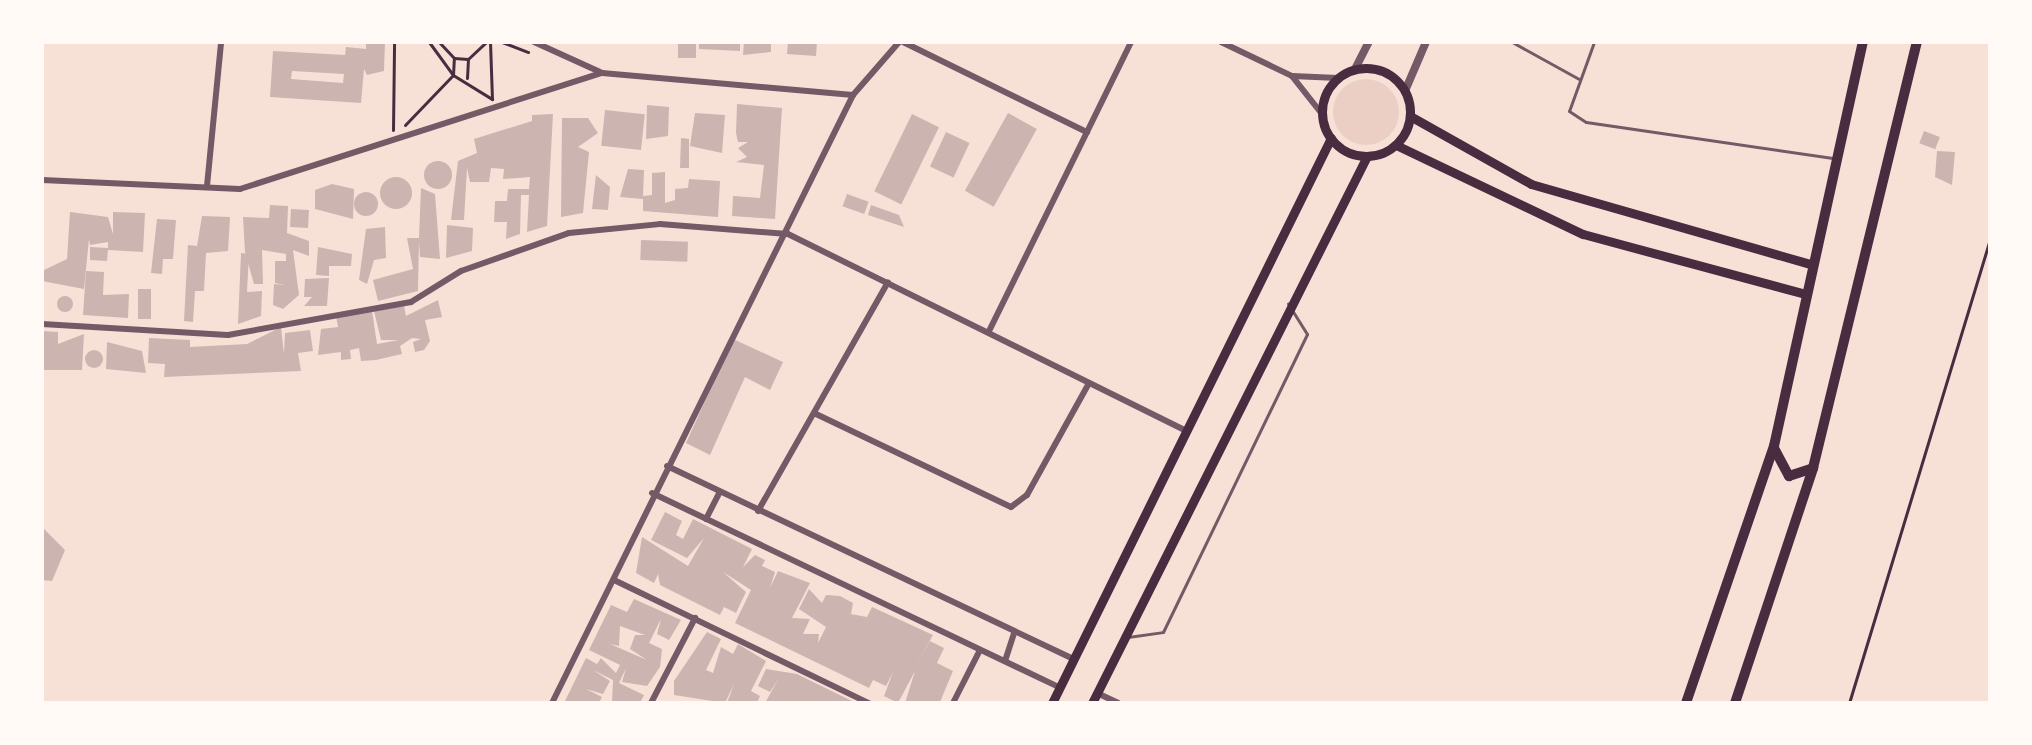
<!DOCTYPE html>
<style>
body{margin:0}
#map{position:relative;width:2032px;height:745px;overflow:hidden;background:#f7e1d7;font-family:"Times New Roman",serif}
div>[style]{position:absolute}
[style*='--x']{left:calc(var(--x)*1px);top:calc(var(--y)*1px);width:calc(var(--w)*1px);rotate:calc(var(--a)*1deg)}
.green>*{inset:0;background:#ebcfc5}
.round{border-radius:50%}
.building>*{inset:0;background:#ccb4b1;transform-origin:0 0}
.path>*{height:3px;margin:-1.5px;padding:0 1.5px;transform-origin:1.5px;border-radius:1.5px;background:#4a2c40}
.service>*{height:3px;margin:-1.5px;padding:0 1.5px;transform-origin:1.5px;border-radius:1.5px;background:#755966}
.minor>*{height:6px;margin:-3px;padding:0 3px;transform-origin:3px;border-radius:3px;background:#755966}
.tertiary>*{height:8px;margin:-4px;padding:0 4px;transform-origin:4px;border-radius:4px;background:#755966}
.secondary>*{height:9px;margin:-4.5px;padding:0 4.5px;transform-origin:4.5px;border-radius:4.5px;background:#4a2c40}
.secondary>.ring{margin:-4.5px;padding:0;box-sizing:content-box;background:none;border:9px solid #4a2c40;border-radius:50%}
.trunk>*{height:10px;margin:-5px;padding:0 5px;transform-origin:5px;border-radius:5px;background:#4a2c40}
span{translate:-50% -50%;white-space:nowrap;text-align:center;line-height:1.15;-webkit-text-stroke:8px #fffaf5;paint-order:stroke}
.frame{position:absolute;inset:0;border:44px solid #fffaf5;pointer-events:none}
</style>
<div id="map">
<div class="green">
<i class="round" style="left:1333px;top:79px;width:66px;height:66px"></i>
</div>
<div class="building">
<i style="clip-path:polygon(evenodd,366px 42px,385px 42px,384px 71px,367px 75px,364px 69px,361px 103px,270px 97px,273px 51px,345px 55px,346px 47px,366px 49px,366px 42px,292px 71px,344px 74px,343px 83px,291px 79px,292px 71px)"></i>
<i style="left:678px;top:42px;width:18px;height:16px"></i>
<i style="clip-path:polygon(699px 42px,740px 42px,740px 51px,699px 49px)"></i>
<i style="clip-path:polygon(744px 42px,771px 42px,771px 52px,743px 55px)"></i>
<i style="clip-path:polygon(788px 42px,817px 42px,816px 56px,787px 54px)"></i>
<i style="clip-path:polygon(737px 104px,782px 108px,775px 219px,732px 216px,733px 196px,760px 198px,764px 165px,736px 162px,747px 157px,738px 148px,748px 142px,738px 142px,736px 133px)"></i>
<i style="clip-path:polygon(647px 105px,669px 107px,668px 136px,646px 139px)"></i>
<i style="left:605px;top:110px;width:40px;height:36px;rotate:6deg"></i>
<i style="clip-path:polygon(695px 113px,725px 115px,722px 153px,690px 146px)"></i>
<i style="left:1008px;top:113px;width:33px;height:89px;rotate:29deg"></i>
<i style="clip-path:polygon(553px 114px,547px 226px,527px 232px,529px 195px,521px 195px,520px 234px,506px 239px,507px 222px,494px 222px,495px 201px,507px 201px,508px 189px,529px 189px,530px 177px,503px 179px,504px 169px,491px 168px,489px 182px,470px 182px,467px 168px,464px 220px,451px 220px,458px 161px,477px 153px,474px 139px,532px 121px,532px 115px)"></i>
<i style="left:912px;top:114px;width:30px;height:86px;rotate:26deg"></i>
<i style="clip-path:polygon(562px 118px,588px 118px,598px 133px,578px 147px,589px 152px,583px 213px,561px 217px)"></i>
<i style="left:1924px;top:131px;width:17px;height:13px;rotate:21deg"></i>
<i style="left:946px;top:132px;width:26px;height:38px;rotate:25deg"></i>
<i style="clip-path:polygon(681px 138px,689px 139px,689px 168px,680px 168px)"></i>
<i style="clip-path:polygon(1937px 151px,1955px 152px,1952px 185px,1935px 177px)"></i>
<i class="round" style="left:424px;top:161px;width:28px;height:28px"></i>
<i style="clip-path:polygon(628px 169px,644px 170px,643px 196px,652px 195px,652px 173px,665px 172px,665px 203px,675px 200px,675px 189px,688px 188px,689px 179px,720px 181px,718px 217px,643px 211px,643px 199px,620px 197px)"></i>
<i style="clip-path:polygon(596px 175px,610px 187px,608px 210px,592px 209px)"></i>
<i class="round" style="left:380px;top:177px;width:32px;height:32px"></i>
<i style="clip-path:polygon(332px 184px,354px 189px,353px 219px,315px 209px,315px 190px)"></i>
<i style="clip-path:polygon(421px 188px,435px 194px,440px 259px,420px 257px,419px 241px,418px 291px,378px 301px,373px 280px,413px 269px,407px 238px,419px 238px)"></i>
<i class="round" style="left:354px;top:192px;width:24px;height:24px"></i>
<i style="left:847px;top:194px;width:23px;height:13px;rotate:20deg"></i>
<i style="clip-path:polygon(270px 205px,288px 206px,287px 233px,309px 241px,309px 256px,293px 250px,299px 295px,283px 309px,273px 305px,274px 284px,285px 285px,275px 283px,275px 261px,286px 261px,286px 254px,262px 250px,263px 284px,254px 284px,245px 252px,243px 217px,269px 218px)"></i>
<i style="clip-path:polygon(871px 205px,899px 215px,904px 227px,868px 215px)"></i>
<i style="left:291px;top:209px;width:18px;height:18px;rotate:3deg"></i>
<i style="clip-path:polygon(70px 212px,108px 217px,113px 234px,113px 212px,145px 213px,143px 252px,108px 250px,107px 261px,90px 260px,90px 247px,108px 248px,108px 242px,90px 245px,89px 239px,84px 289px,42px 281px,42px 271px,67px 259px)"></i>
<i style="clip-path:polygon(202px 216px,230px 217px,228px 251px,206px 253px,204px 291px,195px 291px,193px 322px,184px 321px,188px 245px,197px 246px)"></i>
<i style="clip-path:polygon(157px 219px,176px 220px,173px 259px,163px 259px,162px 274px,151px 273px)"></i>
<i style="clip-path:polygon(447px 225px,473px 228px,472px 251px,446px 258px)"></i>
<i style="clip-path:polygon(385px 227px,386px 258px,374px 260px,367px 284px,359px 280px,366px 229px)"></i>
<i style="left:641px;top:240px;width:47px;height:20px;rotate:2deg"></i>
<i style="clip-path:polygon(318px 247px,352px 254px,351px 266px,329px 266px,329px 276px,316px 275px)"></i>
<i style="clip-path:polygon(241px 253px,249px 254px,247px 292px,262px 291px,261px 316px,238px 324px)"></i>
<i style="clip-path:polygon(86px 271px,104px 272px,103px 295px,129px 294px,128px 318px,83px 315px)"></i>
<i style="clip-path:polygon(329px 278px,327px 306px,304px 306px,312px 297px,304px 297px,305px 279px)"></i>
<i style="left:138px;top:289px;width:13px;height:30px"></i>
<i class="round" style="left:57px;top:296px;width:16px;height:16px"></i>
<i style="clip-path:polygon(438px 300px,442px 317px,425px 320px,430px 341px,424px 350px,415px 352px,413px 342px,421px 339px,412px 338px,400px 346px,402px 354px,376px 360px,361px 361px,359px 348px,350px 350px,351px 359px,341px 360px,341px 352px,318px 355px,321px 329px,338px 327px,336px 316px,372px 311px,377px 344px,399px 340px,381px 340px,374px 311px,404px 306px,406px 316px)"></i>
<i style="clip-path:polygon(281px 327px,284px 354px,285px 333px,310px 330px,313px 351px,298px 353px,301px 371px,164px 377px,165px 364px,148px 363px,149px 338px,190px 340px,190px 347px,247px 344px)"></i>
<i style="clip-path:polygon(42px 331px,58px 332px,58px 344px,84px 334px,82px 370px,42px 370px)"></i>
<i style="clip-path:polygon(733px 339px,783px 362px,770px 390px,745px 377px,710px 455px,686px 443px)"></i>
<i style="clip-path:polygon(107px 342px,142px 351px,146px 373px,106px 369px)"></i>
<i class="round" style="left:85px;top:350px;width:18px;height:18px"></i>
<i style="clip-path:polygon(665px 512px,682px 521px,676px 535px,683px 539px,693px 519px,752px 549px,743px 567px,755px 555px,765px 560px,762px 566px,775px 572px,770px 588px,778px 571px,810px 583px,792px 618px,810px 619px,803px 634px,819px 634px,818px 643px,826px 627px,799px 609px,809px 589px,822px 603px,826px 595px,840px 596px,853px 603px,851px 614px,867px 617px,872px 607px,933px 635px,915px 667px,930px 641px,944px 648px,937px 663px,953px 671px,940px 702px,905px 703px,915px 671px,898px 703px,884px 696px,893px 672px,886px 686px,873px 680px,869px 688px,735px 623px,751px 590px,723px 572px,746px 592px,736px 613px,724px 607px,720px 615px,660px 585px,658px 574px,654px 583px,636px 573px,642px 537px,688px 566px,704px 538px,687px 558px,651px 540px)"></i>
<i style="clip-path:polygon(42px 527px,65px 550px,52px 581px,42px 580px)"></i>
<i style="clip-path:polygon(evenodd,634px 599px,681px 620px,669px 640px,657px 634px,661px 619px,649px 643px,662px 649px,660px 667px,647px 686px,622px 682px,626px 668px,619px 683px,644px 695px,640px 703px,612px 703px,613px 680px,593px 670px,610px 681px,603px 694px,586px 689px,602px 697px,599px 703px,564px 703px,586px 658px,597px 664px,601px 658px,616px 673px,620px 665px,589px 650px,611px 605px,627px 612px,634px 599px,620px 626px,645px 635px,635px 635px,630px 649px,647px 660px,610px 644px,619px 646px,620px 626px)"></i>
<i style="clip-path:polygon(707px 632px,721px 639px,706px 670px,713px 673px,721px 647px,733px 654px,738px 644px,766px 661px,751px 691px,760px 696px,757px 703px,727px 703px,734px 684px,725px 703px,674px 695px,674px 681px)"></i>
<i style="clip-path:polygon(766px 669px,797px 674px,856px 703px,765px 703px,779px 678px,770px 692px,758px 686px)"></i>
</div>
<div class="path">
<i style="--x:429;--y:42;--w:41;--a:54"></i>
<i style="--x:453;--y:75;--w:46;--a:31.6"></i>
<i style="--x:492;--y:99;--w:57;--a:-92"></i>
<i style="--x:439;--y:42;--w:22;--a:47"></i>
<i style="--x:454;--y:58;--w:14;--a:4"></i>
<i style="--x:468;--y:59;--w:25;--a:-43"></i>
<i style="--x:502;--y:42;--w:28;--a:21"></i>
<i style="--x:467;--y:78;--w:19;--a:-87"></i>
<i style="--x:405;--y:125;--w:69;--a:-46.2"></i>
<i style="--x:453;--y:75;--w:17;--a:-87"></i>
<i style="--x:393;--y:130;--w:88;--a:-89.3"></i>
<i style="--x:1849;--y:703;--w:484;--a:-73.1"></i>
</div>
<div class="service">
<i style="--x:1512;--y:42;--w:77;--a:28.9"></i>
<i style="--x:1594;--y:42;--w:73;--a:109.9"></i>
<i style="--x:1569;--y:111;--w:20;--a:33"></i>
<i style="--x:1586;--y:122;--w:251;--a:8.3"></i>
<i style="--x:1128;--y:637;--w:35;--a:-8"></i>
<i style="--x:1163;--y:632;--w:331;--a:-64.2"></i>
<i style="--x:1307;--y:334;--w:36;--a:-122"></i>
</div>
<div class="minor">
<i style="--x:534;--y:42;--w:72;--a:24.4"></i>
<i style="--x:903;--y:42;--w:205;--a:26.1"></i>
<i style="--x:1087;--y:132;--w:220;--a:116.2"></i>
<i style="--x:1221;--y:42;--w:79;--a:25.6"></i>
<i style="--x:1322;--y:114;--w:48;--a:-128.3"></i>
<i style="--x:1292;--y:76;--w:46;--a:2.5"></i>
<i style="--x:1087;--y:132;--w:100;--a:-63.9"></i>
<i style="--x:42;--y:180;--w:198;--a:2.6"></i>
<i style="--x:240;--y:189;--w:380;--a:-17.8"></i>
<i style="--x:602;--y:73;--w:252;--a:5"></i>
<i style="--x:207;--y:186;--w:145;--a:-84.4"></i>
<i style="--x:42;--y:324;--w:186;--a:3.4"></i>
<i style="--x:228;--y:335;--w:186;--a:-10.2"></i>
<i style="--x:411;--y:302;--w:59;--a:-31.8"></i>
<i style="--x:461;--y:271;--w:114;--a:-19.4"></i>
<i style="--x:569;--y:233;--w:91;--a:-5.6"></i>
<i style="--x:660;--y:224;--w:128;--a:4.5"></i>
<i style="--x:788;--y:234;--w:444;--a:26.3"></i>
<i style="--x:816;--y:414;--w:216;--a:25.5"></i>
<i style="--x:1011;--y:507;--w:20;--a:-37"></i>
<i style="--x:1027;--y:495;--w:128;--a:-61"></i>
<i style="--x:667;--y:466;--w:450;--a:25.4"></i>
<i style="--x:652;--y:493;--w:452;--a:25.5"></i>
<i style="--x:758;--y:511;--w:263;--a:-60.4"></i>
<i style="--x:706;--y:519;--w:29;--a:-63"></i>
<i style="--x:614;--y:580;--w:283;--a:25.8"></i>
<i style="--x:1005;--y:661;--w:28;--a:-72"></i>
<i style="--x:1097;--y:693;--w:23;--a:25"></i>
<i style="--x:552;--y:703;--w:678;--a:-63.66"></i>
<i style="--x:853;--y:95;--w:70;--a:-49"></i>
<i style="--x:651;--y:703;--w:96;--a:-62.6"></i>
<i style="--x:953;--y:703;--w:59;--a:-63"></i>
</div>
<div class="tertiary">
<i style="--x:1355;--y:69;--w:30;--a:-63"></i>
<i style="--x:1405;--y:91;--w:53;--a:-66.8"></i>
</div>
<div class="secondary">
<i class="ring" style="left:1322px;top:68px;width:79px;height:79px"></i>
<i style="--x:1410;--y:116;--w:139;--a:29.3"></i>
<i style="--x:1531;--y:184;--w:290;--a:16"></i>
<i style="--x:1396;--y:145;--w:207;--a:25.5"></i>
<i style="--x:1583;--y:234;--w:231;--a:15.1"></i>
<i style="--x:1052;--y:703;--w:630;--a:-63.72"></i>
<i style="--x:1092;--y:703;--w:612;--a:-63.31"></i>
</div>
<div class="trunk">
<i style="--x:1774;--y:448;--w:32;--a:62"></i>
<i style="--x:1789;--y:476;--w:25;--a:-18"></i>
<i style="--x:1686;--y:703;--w:272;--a:-71.1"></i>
<i style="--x:1774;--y:446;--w:414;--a:-77.6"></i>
<i style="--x:1735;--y:703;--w:248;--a:-71.6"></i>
<i style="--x:1813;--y:468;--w:439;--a:-76.3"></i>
</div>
<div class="frame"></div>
</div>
